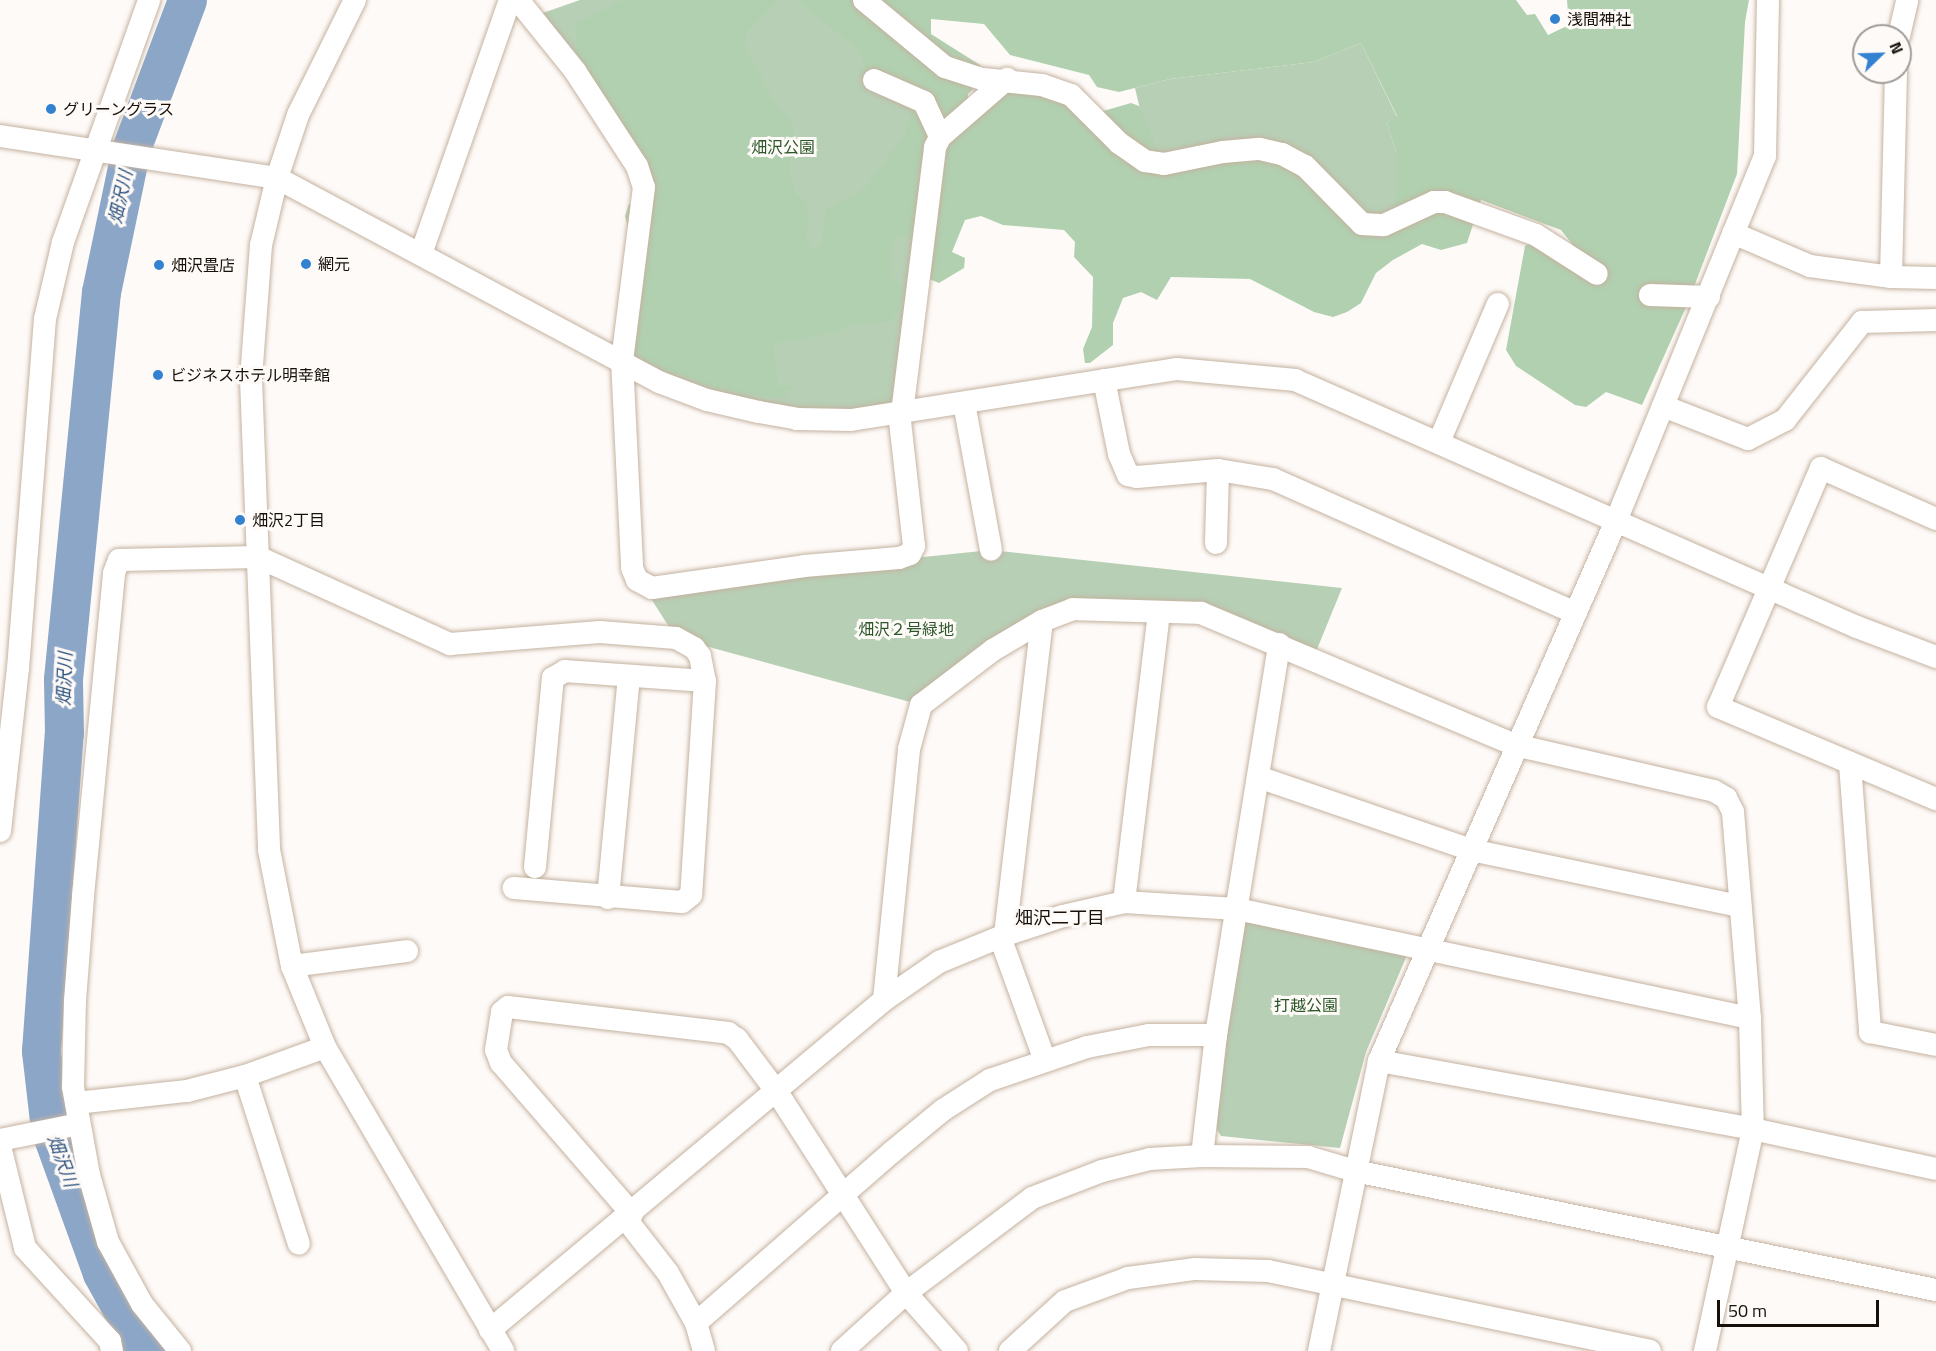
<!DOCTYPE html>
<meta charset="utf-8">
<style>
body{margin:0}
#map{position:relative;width:1936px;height:1351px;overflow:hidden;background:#fefaf7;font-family:"Titillium Web","Noto Sans JP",sans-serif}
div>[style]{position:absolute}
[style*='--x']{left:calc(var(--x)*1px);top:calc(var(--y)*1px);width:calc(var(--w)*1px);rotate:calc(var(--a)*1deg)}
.green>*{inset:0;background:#b7cfb5}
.forest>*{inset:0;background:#b1d0af}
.river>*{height:39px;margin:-19.5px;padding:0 19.5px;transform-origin:19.5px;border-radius:19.5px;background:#8ca6c7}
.roads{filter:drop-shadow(0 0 2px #c4b2a0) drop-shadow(0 0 2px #c4b2a0)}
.minor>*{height:22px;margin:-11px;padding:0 11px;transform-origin:11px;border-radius:11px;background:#fff}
.dots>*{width:16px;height:16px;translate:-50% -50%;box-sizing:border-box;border:3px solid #fefaf7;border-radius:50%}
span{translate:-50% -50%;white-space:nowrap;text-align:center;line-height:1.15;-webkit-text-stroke:6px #fefaf7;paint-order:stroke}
.poi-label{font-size:16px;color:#17100a}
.left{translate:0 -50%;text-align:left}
.park-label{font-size:16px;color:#2b572a}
.water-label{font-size:18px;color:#2f5481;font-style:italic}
.neighbourhood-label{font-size:18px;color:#17100a}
.north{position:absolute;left:1852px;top:24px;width:60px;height:60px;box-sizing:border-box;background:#fefaf7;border:2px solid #a29c98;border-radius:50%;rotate:67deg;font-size:16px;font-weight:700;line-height:24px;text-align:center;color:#17100a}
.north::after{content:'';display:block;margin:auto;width:21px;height:27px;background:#3382d2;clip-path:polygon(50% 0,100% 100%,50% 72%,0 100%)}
.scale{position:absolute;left:1717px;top:1300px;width:162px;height:27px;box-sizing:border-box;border:3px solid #17100a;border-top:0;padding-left:8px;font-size:18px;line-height:21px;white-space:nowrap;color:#17100a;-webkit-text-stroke:4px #fefaf7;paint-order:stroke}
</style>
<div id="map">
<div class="green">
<i style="clip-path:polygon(580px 0,868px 0,933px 116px,902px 413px,737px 407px,622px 360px,637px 166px,534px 16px)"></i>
<i style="clip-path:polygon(1361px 43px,1397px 117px,1387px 123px,1396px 151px,1396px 212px,1377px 217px,1162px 160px,1143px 122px,1135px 88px,1170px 79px,1314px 62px)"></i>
<i style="clip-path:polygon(991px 550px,1342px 588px,1313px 659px,1201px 613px,1042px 621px,921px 705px,676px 638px,643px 586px)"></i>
<i style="clip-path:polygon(1260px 914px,1410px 948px,1366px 1052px,1340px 1148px,1221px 1136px,1214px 1125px,1242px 924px)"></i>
</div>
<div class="forest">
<i style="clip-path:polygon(evenodd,623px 0,779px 0,748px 31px,744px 43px,773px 100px,791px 121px,795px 139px,788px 169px,796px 193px,807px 204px,809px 224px,805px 235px,813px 250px,822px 241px,826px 209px,865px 188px,905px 134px,911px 110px,906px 99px,869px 81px,860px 51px,797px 0,1516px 0,1527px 15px,1535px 14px,1548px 35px,1569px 25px,1567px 0,1749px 0,1745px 22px,1737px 174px,1687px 305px,1642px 405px,1606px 392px,1586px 407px,1575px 405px,1516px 366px,1506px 350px,1525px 246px,1535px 240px,1580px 254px,1561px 230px,1481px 200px,1467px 243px,1441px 250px,1422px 244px,1393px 260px,1376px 273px,1361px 303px,1347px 312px,1333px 317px,1314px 312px,1250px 279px,1171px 277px,1157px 300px,1141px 292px,1123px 298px,1113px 323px,1113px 345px,1090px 363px,1085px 363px,1083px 349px,1092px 327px,1093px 277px,1074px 257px,1075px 242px,1064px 230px,1003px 225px,981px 216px,965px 220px,952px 252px,965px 258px,964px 268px,939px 283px,929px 279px,929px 244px,899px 236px,892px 246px,892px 277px,900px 284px,903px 301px,892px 321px,847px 326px,836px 332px,773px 344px,778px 386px,794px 385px,784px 398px,767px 397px,718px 388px,669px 371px,642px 358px,635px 349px,630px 234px,625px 216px,629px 204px,639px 206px,648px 189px,576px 59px,576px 24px,623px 0,931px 19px,984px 24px,1010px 55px,1089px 75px,1097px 87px,1119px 92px,1170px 79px,1314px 62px,1361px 43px,1397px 116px,1387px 123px,1396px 151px,1396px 211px,1366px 217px,1273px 145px,1162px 160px,1139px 106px,1131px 103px,1100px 112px,1015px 77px,968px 105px,968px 94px,984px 79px,980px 65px,931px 34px,931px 19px)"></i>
</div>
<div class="river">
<i style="--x:145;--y:1351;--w:89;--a:-118.9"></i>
<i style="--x:102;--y:1273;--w:153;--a:-109.9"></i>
<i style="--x:50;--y:1129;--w:79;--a:-96.6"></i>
<i style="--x:41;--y:1051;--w:319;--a:-85.9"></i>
<i style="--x:64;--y:733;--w:54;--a:-91.1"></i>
<i style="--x:63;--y:679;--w:389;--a:-84.4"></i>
<i style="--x:101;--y:292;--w:146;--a:-78.2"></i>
<i style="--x:131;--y:149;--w:159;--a:-69.4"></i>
</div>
<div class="roads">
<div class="minor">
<i style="--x:355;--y:0;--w:128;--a:116.4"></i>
<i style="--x:298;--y:115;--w:66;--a:108.4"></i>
<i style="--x:277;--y:178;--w:69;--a:103.4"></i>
<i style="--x:261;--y:245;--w:134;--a:94.3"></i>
<i style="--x:251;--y:379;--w:471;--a:87.8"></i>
<i style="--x:269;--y:850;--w:118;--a:78.8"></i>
<i style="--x:292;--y:966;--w:87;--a:67.8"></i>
<i style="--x:325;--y:1047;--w:352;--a:59.6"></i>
<i style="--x:518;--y:0;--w:91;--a:51.2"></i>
<i style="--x:575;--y:71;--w:113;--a:56.9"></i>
<i style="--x:637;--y:166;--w:22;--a:72"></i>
<i style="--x:644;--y:187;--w:174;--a:97.2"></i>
<i style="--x:622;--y:360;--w:208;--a:87.2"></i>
<i style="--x:632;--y:568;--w:13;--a:67"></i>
<i style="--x:637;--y:580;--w:17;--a:28"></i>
<i style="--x:652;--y:588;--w:154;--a:-8.2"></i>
<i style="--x:804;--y:566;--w:95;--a:-4.8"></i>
<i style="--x:899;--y:558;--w:12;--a:-20"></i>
<i style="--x:910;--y:554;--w:9;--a:-63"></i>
<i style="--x:914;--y:546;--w:134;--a:-96.4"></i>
<i style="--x:864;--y:0;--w:105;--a:39.6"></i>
<i style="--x:945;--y:67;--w:40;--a:18"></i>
<i style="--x:983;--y:79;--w:59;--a:5.8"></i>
<i style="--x:1042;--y:85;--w:31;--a:19"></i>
<i style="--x:1071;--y:95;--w:68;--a:45"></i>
<i style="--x:1119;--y:143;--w:32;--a:35"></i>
<i style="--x:1145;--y:161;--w:19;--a:9"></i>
<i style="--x:1164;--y:164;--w:60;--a:-11.5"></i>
<i style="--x:1223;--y:152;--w:37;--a:-5"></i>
<i style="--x:1260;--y:149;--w:23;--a:13"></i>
<i style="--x:1282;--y:154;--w:26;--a:28"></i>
<i style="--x:1305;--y:166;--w:81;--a:45.5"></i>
<i style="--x:1362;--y:224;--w:22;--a:3"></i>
<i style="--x:1384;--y:225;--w:55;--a:-24.7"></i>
<i style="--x:1434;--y:202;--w:11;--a:0"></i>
<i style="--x:1445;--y:202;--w:97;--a:19.9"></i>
<i style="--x:1536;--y:235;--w:72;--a:32.6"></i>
<i style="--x:1899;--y:36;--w:37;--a:-77"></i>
<i style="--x:874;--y:80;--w:55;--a:23.7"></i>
<i style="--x:924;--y:102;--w:38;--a:65"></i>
<i style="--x:0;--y:136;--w:280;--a:8.6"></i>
<i style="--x:277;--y:178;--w:433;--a:28.1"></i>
<i style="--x:659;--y:382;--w:51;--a:20.6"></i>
<i style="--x:707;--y:400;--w:53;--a:13"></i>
<i style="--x:759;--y:412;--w:39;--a:10"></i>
<i style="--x:797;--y:419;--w:54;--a:1.1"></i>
<i style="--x:851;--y:420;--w:330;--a:-8.9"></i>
<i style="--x:1177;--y:369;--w:119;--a:5.3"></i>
<i style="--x:1295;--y:380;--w:614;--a:23.73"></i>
<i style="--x:1857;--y:627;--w:85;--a:20.8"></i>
<i style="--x:1733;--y:233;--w:84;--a:23.2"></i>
<i style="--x:1810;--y:266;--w:82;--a:7.7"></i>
<i style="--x:1891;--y:277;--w:45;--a:1.3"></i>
<i style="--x:421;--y:254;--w:269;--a:-70.7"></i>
<i style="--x:1891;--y:277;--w:205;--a:-88.6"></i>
<i style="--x:1650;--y:295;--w:59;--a:1.9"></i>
<i style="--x:1104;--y:380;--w:76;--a:78.5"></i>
<i style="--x:1119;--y:454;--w:23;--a:67"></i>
<i style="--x:1128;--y:475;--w:9;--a:13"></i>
<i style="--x:1137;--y:477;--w:81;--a:-4.9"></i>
<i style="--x:1218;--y:470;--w:56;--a:9.3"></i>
<i style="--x:1273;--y:479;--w:328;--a:23.9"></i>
<i style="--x:964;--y:403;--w:149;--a:79.6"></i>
<i style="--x:1663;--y:406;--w:91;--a:21.2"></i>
<i style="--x:1748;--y:439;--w:42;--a:-27.2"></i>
<i style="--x:1785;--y:420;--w:125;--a:-51.8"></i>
<i style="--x:1862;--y:322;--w:74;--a:-1.5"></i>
<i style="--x:902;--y:413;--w:268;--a:-82.9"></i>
<i style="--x:935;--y:147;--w:11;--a:-63"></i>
<i style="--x:940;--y:137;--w:89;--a:-40.9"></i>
<i style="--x:1439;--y:442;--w:150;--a:-66.9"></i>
<i style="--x:1936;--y:519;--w:126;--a:-156.1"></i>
<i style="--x:1821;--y:468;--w:260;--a:113.3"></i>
<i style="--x:1718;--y:707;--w:237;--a:22.9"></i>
<i style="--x:1216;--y:543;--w:73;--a:-88.4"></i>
<i style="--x:1850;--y:764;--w:269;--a:85.7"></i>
<i style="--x:1870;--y:1032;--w:67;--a:11.1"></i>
<i style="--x:1258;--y:777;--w:225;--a:18.9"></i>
<i style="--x:1471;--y:850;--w:275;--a:11.8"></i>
<i style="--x:0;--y:831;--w:163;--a:-83.7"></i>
<i style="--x:18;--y:669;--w:351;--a:-85.6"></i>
<i style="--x:45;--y:319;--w:79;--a:-76.8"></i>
<i style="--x:63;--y:242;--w:257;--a:-70.4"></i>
<i style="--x:535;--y:867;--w:190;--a:-84.6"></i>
<i style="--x:553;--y:678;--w:14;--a:-30"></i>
<i style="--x:565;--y:671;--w:140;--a:4.1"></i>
<i style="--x:608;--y:898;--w:223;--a:-84.6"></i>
<i style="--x:1124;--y:902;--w:291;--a:-83.1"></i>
<i style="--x:1005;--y:935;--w:316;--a:-83.3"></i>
<i style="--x:1000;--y:937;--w:129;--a:70"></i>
<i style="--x:292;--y:966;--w:116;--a:-7.4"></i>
<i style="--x:884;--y:1000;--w:252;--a:-84.3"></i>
<i style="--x:909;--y:749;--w:46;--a:-74.7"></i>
<i style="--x:921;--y:705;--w:91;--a:-37.4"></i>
<i style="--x:993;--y:650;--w:57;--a:-30.6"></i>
<i style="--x:1042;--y:621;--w:33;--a:-21"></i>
<i style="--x:1073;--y:609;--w:128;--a:1.8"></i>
<i style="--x:1201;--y:613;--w:341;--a:22.8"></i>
<i style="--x:1515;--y:745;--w:204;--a:13"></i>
<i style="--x:1714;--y:791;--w:14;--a:30"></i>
<i style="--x:1726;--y:798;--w:16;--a:63"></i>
<i style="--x:1733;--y:812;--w:207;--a:85.3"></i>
<i style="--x:1750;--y:1018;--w:111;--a:88.5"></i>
<i style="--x:1753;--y:1129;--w:227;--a:102.2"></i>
<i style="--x:1379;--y:1061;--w:380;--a:10.3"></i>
<i style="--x:1753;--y:1129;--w:187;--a:12.3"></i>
<i style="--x:245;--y:1076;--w:176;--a:72.2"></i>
<i style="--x:76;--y:1103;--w:112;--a:-6.2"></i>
<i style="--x:187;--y:1091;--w:60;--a:-14.5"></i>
<i style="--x:245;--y:1076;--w:85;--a:-19.9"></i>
<i style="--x:0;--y:1140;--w:81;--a:-11.4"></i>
<i style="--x:0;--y:1146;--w:105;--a:76.2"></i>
<i style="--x:25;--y:1248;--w:126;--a:47.6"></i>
<i style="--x:110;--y:1341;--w:10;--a:79"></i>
<i style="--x:1202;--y:1156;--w:122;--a:-83.4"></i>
<i style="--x:1216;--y:1035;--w:396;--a:-80.8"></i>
<i style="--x:632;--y:1214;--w:200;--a:-130.9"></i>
<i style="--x:501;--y:1063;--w:14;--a:-111"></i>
<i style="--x:496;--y:1050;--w:38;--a:-81"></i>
<i style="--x:502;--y:1012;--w:8;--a:-40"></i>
<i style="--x:508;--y:1007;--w:222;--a:6.7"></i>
<i style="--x:728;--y:1033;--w:11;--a:34"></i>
<i style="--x:737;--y:1039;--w:66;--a:53"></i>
<i style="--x:777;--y:1092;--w:239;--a:57.3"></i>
<i style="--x:906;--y:1293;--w:77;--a:48.7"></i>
<i style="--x:626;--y:1219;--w:68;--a:52.1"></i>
<i style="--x:668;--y:1273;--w:57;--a:60.8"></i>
<i style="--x:696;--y:1323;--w:29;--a:74"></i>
<i style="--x:696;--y:1323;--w:260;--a:-41.1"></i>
<i style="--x:892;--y:1152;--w:66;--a:-39.5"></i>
<i style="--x:943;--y:1110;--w:56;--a:-32.6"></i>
<i style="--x:990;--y:1080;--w:102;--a:-18.8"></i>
<i style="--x:1087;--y:1047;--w:63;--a:-11"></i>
<i style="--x:1149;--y:1035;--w:67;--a:0"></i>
<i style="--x:490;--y:1330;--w:514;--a:-39.95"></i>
<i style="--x:884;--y:1000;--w:67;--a:-34.6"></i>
<i style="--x:939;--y:962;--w:71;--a:-22.2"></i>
<i style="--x:1005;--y:935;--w:61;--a:-18.1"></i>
<i style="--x:1063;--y:916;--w:63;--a:-12.9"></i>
<i style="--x:1124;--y:902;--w:113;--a:3.5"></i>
<i style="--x:1237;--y:909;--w:524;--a:12"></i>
<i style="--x:180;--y:1351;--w:60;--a:-129"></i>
<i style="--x:142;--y:1304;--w:71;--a:-118.7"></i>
<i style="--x:108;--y:1242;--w:70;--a:-105.8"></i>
<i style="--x:89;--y:1175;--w:89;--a:-100.3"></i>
<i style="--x:73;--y:1087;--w:86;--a:-88.7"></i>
<i style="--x:75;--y:1001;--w:105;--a:-85.6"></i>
<i style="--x:83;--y:896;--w:324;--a:-84.5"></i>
<i style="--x:114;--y:573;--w:14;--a:-69"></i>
<i style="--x:119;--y:560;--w:139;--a:-1.2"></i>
<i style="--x:258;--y:557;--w:211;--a:24.4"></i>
<i style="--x:450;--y:644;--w:150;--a:-4.6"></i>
<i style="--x:600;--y:632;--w:76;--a:4.5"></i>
<i style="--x:676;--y:638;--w:21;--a:29"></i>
<i style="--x:694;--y:648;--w:10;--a:53"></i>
<i style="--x:700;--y:656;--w:25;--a:79"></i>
<i style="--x:705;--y:681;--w:214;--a:93.7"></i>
<i style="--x:691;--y:895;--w:11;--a:142"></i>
<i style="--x:682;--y:902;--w:169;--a:-175.2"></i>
<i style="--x:842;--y:1351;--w:86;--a:-42.2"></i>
<i style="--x:906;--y:1293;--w:158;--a:-37"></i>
<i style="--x:1032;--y:1198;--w:75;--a:-21.1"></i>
<i style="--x:1102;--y:1171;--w:49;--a:-14"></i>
<i style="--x:1150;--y:1159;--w:52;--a:-3.3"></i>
<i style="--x:1202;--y:1156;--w:106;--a:0.5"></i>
<i style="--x:1308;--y:1157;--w:49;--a:16.6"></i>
<i style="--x:1355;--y:1171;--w:593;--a:11.58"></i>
<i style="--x:1010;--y:1351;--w:74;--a:-42.3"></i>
<i style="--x:1065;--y:1301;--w:67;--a:-20.1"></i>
<i style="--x:1128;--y:1278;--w:68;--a:-7.7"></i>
<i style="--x:1195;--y:1269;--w:73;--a:1.6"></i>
<i style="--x:1268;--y:1271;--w:390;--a:11.8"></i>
<i style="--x:1319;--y:1351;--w:296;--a:-78.3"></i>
<i style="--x:1379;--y:1061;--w:590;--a:-66.3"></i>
<i style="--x:1616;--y:521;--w:394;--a:-67.8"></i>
<i style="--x:1765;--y:156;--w:156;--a:-88.9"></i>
</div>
</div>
<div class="dots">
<i style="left:1555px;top:19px;background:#3382d2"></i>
<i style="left:51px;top:109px;background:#3382d2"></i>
<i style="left:306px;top:264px;background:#3382d2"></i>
<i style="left:159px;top:265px;background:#3382d2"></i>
<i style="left:158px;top:375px;background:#3382d2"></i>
<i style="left:240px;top:520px;background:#3382d2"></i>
</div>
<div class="poi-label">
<span class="left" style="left:1567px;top:19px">浅間神社</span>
<span class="left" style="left:63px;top:109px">グリーングラス</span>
<span class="left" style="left:318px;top:264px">網元</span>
<span class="left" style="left:171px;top:265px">畑沢畳店</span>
<span class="left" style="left:170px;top:375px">ビジネスホテル明幸館</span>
<span class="left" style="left:252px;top:520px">畑沢2丁目</span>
</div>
<div class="park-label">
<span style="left:783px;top:147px">畑沢公園</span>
<span style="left:906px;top:629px">畑沢２号緑地</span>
<span style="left:1306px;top:1005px">打越公園</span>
</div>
<div class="water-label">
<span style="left:121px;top:197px;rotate:-78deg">畑沢川</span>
<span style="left:65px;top:679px;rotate:-88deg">畑沢川</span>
<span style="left:62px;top:1161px;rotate:70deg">畑沢川</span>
</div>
<div class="neighbourhood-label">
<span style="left:1060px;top:918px">畑沢二丁目</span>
</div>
<div class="north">N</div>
<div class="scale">50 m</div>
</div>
